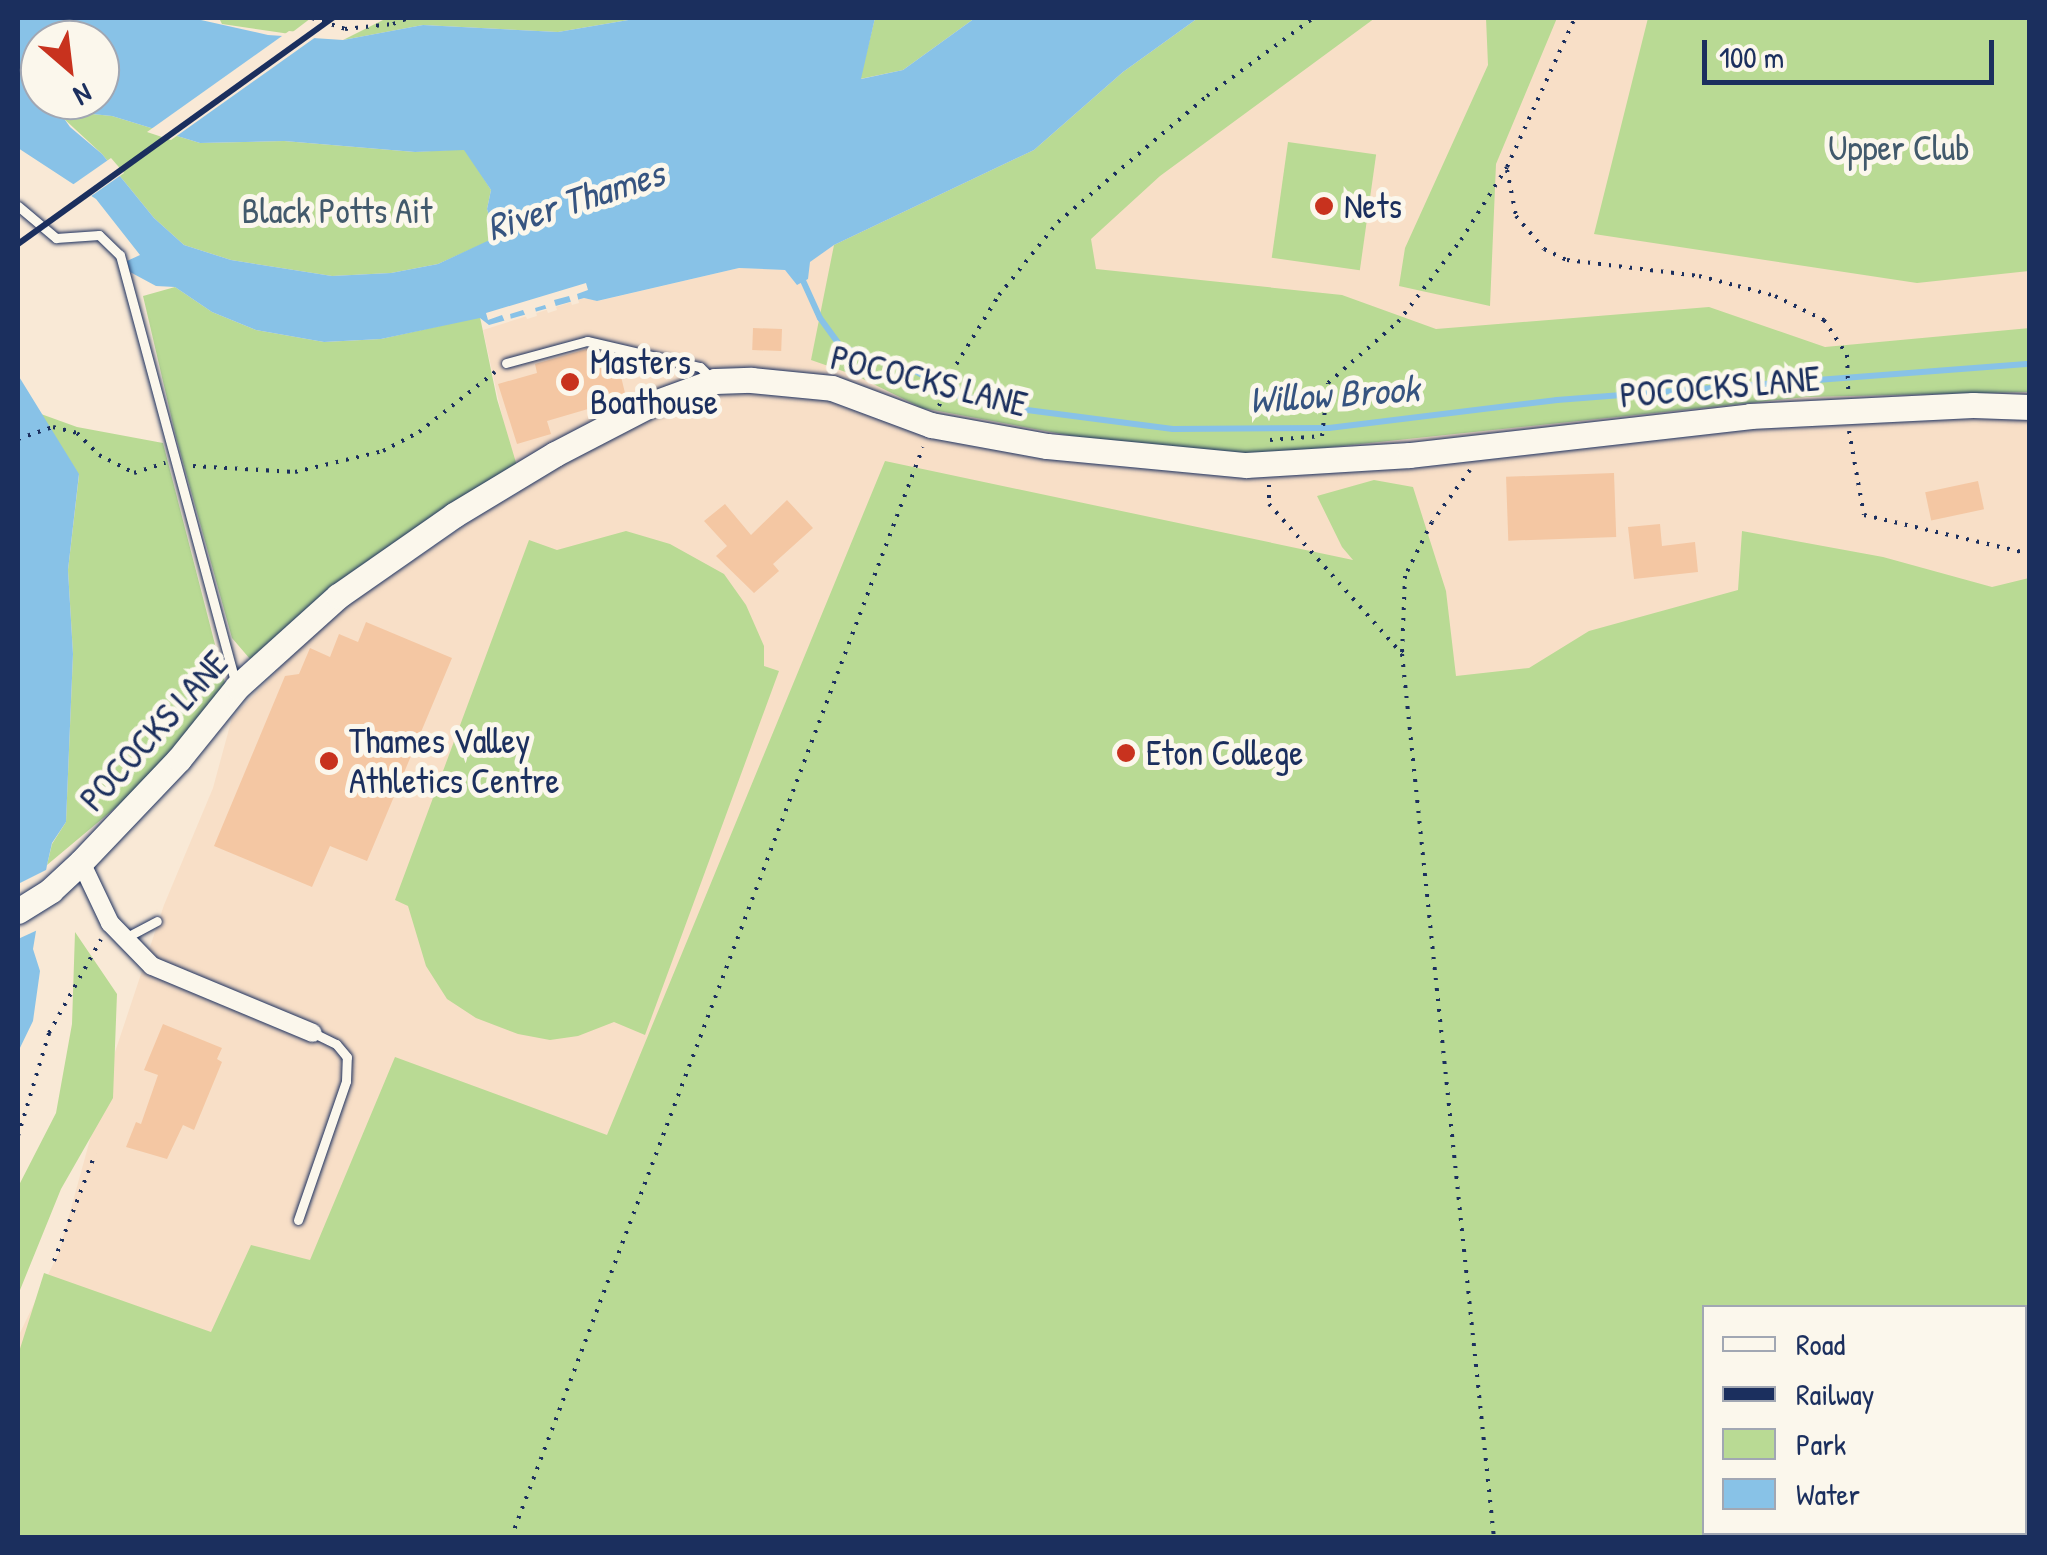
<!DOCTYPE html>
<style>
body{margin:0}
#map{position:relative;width:2047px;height:1555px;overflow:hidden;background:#f9e9d6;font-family:"Patrick Hand",sans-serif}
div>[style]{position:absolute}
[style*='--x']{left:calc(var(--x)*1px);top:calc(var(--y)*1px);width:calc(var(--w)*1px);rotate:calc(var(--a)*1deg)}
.built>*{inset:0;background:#f8dfc7}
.green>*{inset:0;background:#b9da94;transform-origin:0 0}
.water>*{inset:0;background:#88c2e7}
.pier>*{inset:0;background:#f9e9d6}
.stream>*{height:6px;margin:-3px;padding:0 3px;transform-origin:3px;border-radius:3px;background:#88c2e7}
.building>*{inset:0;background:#f4c7a3;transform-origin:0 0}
.path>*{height:4px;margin-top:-2px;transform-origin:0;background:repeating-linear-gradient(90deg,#1b2f5e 0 2.5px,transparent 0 10.5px)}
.roads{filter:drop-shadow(0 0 2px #1b2f5e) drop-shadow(0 0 2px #1b2f5e)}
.service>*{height:9px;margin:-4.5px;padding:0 4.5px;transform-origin:4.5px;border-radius:4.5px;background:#fbf7ec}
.minor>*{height:18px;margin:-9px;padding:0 9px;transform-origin:9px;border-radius:9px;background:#fbf7ec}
.secondary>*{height:25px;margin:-12.5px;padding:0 12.5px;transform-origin:12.5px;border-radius:12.5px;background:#fbf7ec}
.rail>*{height:6px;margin:-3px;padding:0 3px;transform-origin:3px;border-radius:3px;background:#1b2f5e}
.dots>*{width:28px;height:28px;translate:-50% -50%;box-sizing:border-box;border:5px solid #fbf7ec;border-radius:50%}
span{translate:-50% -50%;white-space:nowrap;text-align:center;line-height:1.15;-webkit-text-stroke:10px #fbf7ec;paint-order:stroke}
.park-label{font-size:35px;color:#425a6c}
.poi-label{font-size:35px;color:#1b2f5e}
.left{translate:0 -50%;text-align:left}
.street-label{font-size:35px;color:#1b2f5e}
.water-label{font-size:38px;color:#365480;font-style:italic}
.frame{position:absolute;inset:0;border:20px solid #1b2f5e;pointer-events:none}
.legend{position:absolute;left:1702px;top:1305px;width:325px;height:230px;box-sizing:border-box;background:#fbf7ec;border:2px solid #a1a7b3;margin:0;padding:12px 18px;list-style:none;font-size:30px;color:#1b2f5e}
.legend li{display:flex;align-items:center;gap:20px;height:50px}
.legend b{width:50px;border:2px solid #a1a7b3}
.north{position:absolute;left:20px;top:20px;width:100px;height:100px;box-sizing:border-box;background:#fbf7ec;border:2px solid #a1a7b3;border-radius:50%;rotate:152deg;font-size:28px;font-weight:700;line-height:40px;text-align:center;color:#1b2f5e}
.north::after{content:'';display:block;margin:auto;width:35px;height:45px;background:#c8321e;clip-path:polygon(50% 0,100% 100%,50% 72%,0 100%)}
.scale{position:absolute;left:1702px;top:40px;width:292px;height:45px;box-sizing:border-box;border:5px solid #1b2f5e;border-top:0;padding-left:12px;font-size:30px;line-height:35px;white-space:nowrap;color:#1b2f5e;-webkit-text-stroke:8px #fbf7ec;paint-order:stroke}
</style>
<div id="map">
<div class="built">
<i style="clip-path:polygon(evenodd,1198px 18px,2029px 18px,2029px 1537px,18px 1537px,18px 1337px,59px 1252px,110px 1067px,164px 905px,213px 788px,232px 718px,326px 620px,492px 507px,519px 493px,483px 330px,584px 298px,598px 301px,739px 268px,785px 270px,797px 284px,808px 279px,809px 262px,834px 245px,1034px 150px,1198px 18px,1704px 1308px,2024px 1308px,2024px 1532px,1704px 1532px,1704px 1308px)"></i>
</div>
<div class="green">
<i style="clip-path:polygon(219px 18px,311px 18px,290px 34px,222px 24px)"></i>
<i style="clip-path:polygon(387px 18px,640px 18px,558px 32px,423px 25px,343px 40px)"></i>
<i style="clip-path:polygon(875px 18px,975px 18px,903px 70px,860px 79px)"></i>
<i style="clip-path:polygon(1198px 18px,1375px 18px,1160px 176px,1091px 239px,1096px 269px,1342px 295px,1436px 329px,1709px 307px,1825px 347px,2030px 328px,2029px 392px,1806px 397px,1256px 455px,1078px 437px,922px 408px,857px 376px,811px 360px,834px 245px,1034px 150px,1123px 72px)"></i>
<i style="clip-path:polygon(1486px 18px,1557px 18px,1496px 164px,1490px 306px,1399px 286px,1405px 248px,1488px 65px)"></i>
<i style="clip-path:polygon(1648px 18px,2029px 18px,2029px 271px,1917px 283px,1594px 234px)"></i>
<i style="clip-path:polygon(72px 112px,112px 116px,200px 143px,284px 141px,415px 152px,465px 149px,491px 190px,487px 209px,496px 238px,438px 264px,391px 273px,332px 276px,231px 260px,184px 245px,154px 218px,102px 154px,62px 117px)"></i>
<i style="left:1288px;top:142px;width:89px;height:117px;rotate:8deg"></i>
<i style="clip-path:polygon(175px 287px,212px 312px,256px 330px,324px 342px,381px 339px,480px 317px,497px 399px,517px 466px,250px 659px,232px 638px,176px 437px,143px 296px)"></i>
<i style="clip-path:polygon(41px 414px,77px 427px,163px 443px,226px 687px,133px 793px,47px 865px,52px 844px,66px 822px,73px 654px,68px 570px,79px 475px)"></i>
<i style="clip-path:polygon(evenodd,885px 461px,1353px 560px,1342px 547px,1317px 496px,1374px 480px,1413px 487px,1446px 591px,1456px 676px,1529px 668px,1589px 631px,1738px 590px,1742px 531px,1883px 557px,1992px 587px,2029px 578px,2029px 1537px,18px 1537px,18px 1355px,44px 1273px,211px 1332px,251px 1245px,310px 1260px,395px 1057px,607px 1135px,885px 461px,1704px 1308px,2024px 1308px,2024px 1532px,1704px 1532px,1704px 1308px)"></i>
<i style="clip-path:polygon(626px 531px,670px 544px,724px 574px,746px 605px,764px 646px,764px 666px,779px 671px,645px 1035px,614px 1022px,578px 1036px,550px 1040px,518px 1034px,476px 1018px,447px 999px,426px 966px,408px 906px,395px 900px,529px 540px,557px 550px)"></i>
<i style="clip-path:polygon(75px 932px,117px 994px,113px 1098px,61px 1189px,18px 1295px,18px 1187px,56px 1113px,72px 1024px)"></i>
</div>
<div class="water">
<i style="clip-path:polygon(evenodd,18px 18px,192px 18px,268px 35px,343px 40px,423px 25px,558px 32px,640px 18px,875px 18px,861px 79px,903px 70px,975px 18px,1198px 18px,1123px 72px,1034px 150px,834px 245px,810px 262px,808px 279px,797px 285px,785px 270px,739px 268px,597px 301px,584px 298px,489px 325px,480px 318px,381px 339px,324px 342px,256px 330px,212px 312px,175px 287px,156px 286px,130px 272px,127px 261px,140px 255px,96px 199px,18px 148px,18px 18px,40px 40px,100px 40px,100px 100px,40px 100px,40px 40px,18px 18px,72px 112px,112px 116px,200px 143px,284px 141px,415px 152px,464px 150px,491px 190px,487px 209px,496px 237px,438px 264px,391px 273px,332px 276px,231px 260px,184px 245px,154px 218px,102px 154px,70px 127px,63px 117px,72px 112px)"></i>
<i style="clip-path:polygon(18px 375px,79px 474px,68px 570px,73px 654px,66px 822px,52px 843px,47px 865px,33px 949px,40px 971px,33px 1021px,18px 1052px)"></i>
</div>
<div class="pier">
<i style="clip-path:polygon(289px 31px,320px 34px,171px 140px,147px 132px)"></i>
<i style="clip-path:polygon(111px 158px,124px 173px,87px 199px,68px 188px)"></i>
<i style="clip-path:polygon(586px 283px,588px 290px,577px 294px,579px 303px,572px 305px,569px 296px,554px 300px,557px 310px,548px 313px,545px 305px,535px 308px,537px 316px,527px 319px,523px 310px,510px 314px,511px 320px,505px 322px,502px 315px,488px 320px,486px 313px)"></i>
<i style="clip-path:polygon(52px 867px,42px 928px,18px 939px,18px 884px)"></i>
</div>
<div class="stream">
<i style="--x:800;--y:274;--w:48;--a:65.6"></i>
<i style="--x:820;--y:318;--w:36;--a:54"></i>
<i style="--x:841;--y:347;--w:78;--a:18"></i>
<i style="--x:915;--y:371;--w:51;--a:29.6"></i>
<i style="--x:959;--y:396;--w:69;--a:11.6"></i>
<i style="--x:1027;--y:410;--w:147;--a:7.4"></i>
<i style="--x:1173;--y:429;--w:156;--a:-0.4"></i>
<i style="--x:1329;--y:428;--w:230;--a:-7"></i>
<i style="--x:1557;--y:400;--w:474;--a:-4.4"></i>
</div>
<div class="building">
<i style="left:753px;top:328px;width:29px;height:22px;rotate:2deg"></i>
<i style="clip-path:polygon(587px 349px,592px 358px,616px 356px,625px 393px,603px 398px,605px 404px,547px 421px,551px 434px,517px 444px,498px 384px,537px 373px,535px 364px)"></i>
<i style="left:1614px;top:473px;width:64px;height:108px;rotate:88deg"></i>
<i style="left:1978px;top:481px;width:29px;height:54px;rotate:78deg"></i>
<i style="clip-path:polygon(787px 500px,813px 528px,773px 564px,779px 571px,754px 593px,716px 556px,727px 546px,704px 521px,725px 504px,751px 535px)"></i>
<i style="clip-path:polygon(1660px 524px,1662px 546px,1695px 542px,1698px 572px,1634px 579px,1628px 527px)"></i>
<i style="clip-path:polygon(366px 622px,452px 658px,367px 861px,330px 846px,312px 887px,214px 846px,285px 676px,299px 674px,310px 648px,330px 657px,339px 634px,358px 642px)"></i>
<i style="clip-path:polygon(163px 1024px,222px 1048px,217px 1059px,222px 1062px,194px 1130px,183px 1125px,167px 1159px,126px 1147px,136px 1122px,141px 1124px,158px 1075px,144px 1070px)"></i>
</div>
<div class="path">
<i style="--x:312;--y:18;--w:35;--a:18"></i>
<i style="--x:345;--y:29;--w:48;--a:-5.9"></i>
<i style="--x:393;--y:24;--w:17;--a:-21"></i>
<i style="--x:1507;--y:170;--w:47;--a:78.9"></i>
<i style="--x:1516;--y:216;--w:43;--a:49.7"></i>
<i style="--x:1544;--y:249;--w:25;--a:26"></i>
<i style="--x:1567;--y:260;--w:133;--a:6.9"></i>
<i style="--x:1699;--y:276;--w:40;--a:14.4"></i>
<i style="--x:1738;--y:286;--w:38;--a:15"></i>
<i style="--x:1775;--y:296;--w:55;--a:26.1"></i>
<i style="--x:1824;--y:320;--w:42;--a:56.7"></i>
<i style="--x:1847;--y:355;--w:37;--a:88"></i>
<i style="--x:939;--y:406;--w:35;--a:-70"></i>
<i style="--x:951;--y:373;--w:92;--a:-58.4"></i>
<i style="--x:999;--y:295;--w:94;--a:-51.1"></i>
<i style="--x:1058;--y:222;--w:195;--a:-40.2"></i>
<i style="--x:1207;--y:96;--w:132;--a:-36.3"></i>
<i style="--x:1849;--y:431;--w:85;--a:79.9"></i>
<i style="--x:1864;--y:515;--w:171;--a:13.2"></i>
<i style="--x:18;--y:439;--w:37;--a:-19"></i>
<i style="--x:53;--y:427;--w:25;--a:14"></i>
<i style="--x:77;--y:433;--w:31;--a:45"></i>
<i style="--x:99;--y:455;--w:39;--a:27"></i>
<i style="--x:134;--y:473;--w:33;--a:-18"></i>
<i style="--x:1270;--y:440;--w:52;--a:-4.4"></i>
<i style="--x:1322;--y:436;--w:53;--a:-83.5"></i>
<i style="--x:1328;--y:383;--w:93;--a:-41.1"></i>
<i style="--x:1398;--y:322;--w:103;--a:-52.5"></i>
<i style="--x:1461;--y:240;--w:86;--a:-57.8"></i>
<i style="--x:1507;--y:167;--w:164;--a:-65.5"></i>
<i style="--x:193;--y:466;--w:102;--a:3.4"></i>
<i style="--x:295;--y:472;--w:90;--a:-13.4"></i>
<i style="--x:383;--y:451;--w:41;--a:-27.8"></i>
<i style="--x:419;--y:432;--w:97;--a:-38.3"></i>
<i style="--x:1470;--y:470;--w:64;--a:126.2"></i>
<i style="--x:1432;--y:522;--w:60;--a:116.6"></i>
<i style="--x:1405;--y:576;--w:78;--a:92.2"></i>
<i style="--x:1402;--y:654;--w:889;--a:84.06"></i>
<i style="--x:1269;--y:485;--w:19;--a:90"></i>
<i style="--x:1269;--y:504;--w:200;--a:48.4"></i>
<i style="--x:18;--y:1136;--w:108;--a:-73.2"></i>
<i style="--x:49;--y:1033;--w:107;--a:-61"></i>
<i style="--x:54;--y:1261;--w:115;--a:-69"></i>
<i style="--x:511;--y:1538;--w:1166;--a:-69.31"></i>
</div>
<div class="roads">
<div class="service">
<i style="--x:18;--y:206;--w:50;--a:40.1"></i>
<i style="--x:56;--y:238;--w:43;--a:-4"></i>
<i style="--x:99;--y:235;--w:29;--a:44"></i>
<i style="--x:120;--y:255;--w:444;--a:74.9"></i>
<i style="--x:506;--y:363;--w:84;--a:-15.2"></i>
<i style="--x:587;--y:341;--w:116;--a:13"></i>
<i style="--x:700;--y:367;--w:18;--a:45"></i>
<i style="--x:125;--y:938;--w:36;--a:-28"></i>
<i style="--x:298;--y:1220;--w:147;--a:-70.9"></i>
<i style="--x:346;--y:1081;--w:24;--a:-88"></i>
<i style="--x:347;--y:1057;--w:17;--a:-130"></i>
<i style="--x:336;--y:1044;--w:25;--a:-154"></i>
</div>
<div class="minor">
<i style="--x:81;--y:862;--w:68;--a:64.6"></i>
<i style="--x:110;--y:923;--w:60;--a:45.7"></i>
<i style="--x:152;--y:966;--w:174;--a:22.6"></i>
</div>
<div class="secondary">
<i style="--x:18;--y:911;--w:39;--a:-32"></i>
<i style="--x:51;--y:890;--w:41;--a:-43"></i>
<i style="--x:81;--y:862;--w:142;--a:-46.4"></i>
<i style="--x:179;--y:759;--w:92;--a:-51.1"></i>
<i style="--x:237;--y:687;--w:136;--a:-42"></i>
<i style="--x:338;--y:596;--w:141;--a:-34.9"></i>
<i style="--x:454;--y:515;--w:118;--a:-31.1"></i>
<i style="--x:555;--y:454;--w:106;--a:-27.5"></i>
<i style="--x:649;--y:405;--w:70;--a:-20"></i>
<i style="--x:715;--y:381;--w:36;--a:-2"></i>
<i style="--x:751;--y:380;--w:81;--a:5.6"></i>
<i style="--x:832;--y:388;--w:106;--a:20.5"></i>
<i style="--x:931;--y:425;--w:118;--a:10.3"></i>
<i style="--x:1047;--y:446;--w:200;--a:5.5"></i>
<i style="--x:1246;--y:465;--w:164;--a:-3.5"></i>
<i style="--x:1410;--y:455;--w:342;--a:-6.5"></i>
<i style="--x:1750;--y:416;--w:223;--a:-2.8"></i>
<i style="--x:1973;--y:405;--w:57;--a:2"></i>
</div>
</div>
<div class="rail">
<i style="--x:18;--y:244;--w:387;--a:-35.7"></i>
</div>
<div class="dots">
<i style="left:1324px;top:206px;background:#c8321e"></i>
<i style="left:570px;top:382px;background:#c8321e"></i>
<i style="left:1126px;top:753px;background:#c8321e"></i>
<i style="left:329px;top:761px;background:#c8321e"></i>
</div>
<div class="park-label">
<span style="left:1899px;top:148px">Upper Club</span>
<span style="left:337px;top:211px">Black Potts Ait</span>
</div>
<div class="poi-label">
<span class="left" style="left:1344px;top:206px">Nets</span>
<span class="left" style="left:590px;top:382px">Masters<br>Boathouse</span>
<span class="left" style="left:349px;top:761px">Thames Valley<br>Athletics Centre</span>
<span class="left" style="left:1146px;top:753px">Eton College</span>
</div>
<div class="street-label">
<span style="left:929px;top:381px;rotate:14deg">POCOCKS LANE</span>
<span style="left:1720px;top:387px;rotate:-5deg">POCOCKS LANE</span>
<span style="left:154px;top:731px;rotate:-48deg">POCOCKS LANE</span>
</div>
<div class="water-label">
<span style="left:575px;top:200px;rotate:-18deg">River Thames</span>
<span style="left:1334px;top:394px;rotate:-4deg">Willow Brook</span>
</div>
<div class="frame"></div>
<ul class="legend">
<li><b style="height:12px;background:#fbf7ec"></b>Road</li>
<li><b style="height:12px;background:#1b2f5e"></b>Railway</li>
<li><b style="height:28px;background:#b9da94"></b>Park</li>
<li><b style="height:28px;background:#88c2e7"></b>Water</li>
</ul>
<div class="north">N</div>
<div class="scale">100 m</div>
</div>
